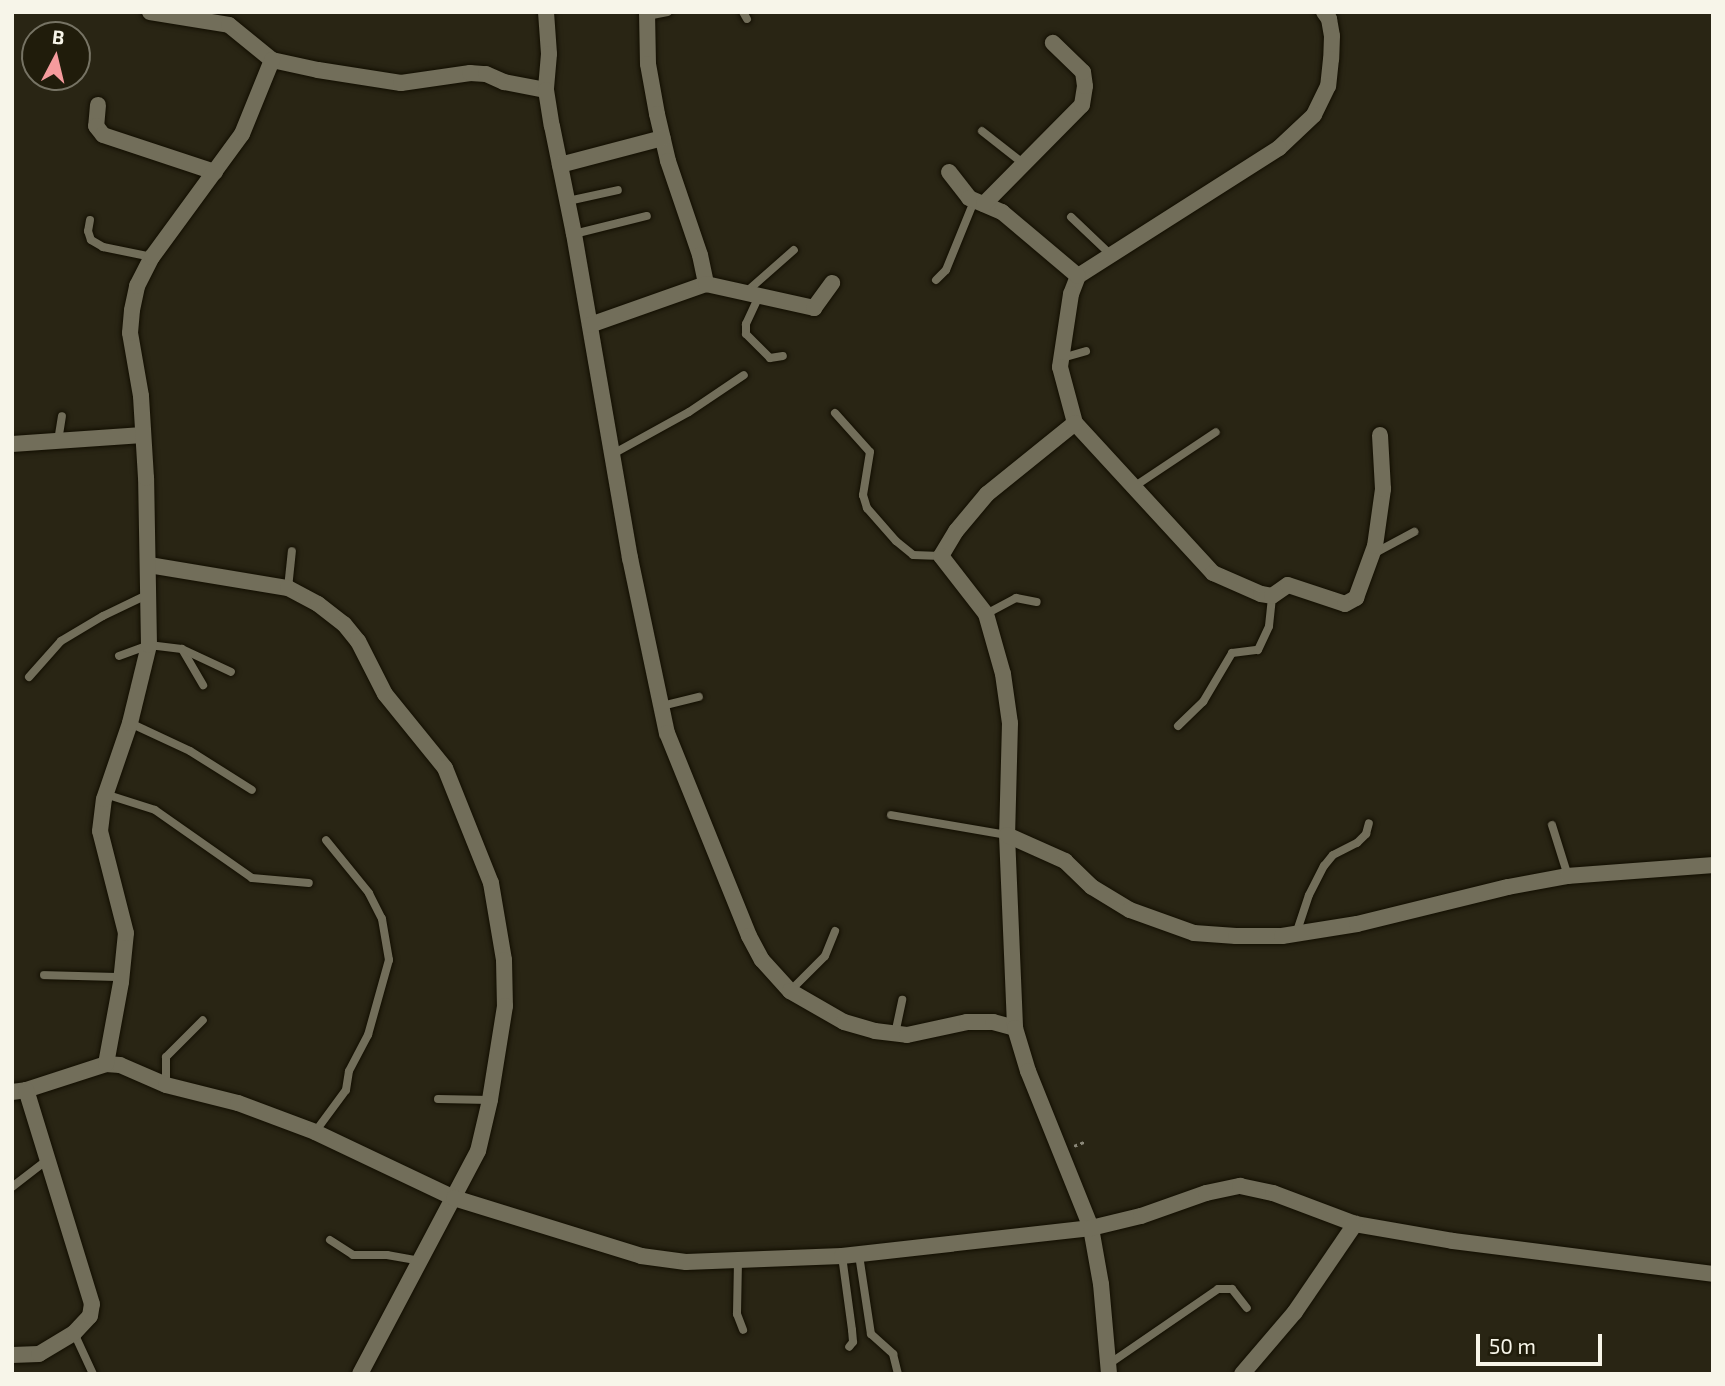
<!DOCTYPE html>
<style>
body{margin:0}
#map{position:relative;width:1725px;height:1386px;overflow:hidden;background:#292514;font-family:"Exo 2",sans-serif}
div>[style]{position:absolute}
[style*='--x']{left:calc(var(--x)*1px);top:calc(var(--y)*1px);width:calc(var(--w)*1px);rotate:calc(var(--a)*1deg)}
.path>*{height:2.5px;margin-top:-1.25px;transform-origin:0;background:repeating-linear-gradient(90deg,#8b8879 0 3.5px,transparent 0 7px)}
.roads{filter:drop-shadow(0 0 2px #120e01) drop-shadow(0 0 2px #120e01)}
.service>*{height:8px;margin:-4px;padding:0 4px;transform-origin:4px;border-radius:4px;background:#726e5a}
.minor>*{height:16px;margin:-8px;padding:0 8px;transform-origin:8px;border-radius:8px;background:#726e5a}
span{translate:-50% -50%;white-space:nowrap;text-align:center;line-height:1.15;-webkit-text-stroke:6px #201c0b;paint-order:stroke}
.frame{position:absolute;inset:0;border:14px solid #f7f5e9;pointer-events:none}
.north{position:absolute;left:21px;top:21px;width:70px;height:70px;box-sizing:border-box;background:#201c0b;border:2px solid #767364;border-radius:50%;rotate:7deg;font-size:19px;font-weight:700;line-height:28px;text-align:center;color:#f7f5e9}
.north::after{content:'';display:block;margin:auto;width:24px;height:32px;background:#f59b9d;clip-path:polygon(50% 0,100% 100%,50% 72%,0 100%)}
.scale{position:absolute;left:1476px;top:1334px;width:126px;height:32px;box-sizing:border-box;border:4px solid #f7f5e9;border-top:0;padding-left:9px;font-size:21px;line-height:24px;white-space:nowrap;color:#f7f5e9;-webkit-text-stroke:5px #201c0b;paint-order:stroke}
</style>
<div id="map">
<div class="path">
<i style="--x:1074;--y:1146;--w:11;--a:-22"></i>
</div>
<div class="roads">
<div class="service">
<i style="--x:743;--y:12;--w:8;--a:60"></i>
<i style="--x:647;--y:16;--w:21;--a:-11"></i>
<i style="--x:982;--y:131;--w:53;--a:38.2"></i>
<i style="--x:568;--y:201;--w:51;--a:-12.4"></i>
<i style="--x:1071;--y:217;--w:55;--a:43.5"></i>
<i style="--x:90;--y:220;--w:11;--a:100"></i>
<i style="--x:88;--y:231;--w:9;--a:72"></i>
<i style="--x:91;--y:240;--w:14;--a:30"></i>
<i style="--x:103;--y:247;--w:50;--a:11.5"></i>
<i style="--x:574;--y:234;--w:75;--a:-13.9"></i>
<i style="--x:936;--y:280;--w:14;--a:-45"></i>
<i style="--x:946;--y:270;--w:74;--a:-67.9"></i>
<i style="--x:745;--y:293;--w:65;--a:-41.3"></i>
<i style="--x:759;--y:296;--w:31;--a:115"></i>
<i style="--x:746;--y:324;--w:10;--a:90"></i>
<i style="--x:746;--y:334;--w:34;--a:45"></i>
<i style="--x:770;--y:358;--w:13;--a:-9"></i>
<i style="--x:1062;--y:358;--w:25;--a:-16"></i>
<i style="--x:835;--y:413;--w:52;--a:48.1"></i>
<i style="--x:870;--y:452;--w:44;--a:99.2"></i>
<i style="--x:863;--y:495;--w:14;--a:73"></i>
<i style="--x:867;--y:508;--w:44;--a:48.7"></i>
<i style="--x:896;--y:541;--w:22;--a:39"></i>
<i style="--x:913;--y:555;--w:28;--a:2"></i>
<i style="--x:58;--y:441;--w:25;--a:-81"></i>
<i style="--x:611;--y:455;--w:89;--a:-28.9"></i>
<i style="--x:689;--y:412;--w:66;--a:-33.9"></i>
<i style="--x:1135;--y:486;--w:97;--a:-33.7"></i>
<i style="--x:1373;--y:554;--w:47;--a:-28.2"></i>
<i style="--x:288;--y:588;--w:37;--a:-84"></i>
<i style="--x:986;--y:614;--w:34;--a:-28"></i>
<i style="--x:1016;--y:598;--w:21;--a:11"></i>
<i style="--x:182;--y:649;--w:42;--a:59.7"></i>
<i style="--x:119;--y:656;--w:32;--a:-20"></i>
<i style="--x:149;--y:645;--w:33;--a:7"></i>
<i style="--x:182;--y:649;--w:54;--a:25.1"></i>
<i style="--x:29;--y:677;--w:48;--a:-48.4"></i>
<i style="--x:61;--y:641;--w:49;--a:-30.8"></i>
<i style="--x:103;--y:616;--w:51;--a:-25.6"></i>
<i style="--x:662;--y:706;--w:38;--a:-14"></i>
<i style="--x:130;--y:723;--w:66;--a:25"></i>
<i style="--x:190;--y:751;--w:73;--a:32.2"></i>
<i style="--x:1178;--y:726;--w:35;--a:-44"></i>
<i style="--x:1203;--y:702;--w:57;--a:-59.4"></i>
<i style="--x:1232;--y:653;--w:26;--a:-7"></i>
<i style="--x:1258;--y:650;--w:26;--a:-65"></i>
<i style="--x:1269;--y:626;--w:30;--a:-84"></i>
<i style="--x:105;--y:794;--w:52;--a:17.7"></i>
<i style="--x:155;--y:810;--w:118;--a:35"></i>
<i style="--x:252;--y:878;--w:57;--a:5"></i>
<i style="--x:891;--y:815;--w:118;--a:9.8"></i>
<i style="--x:1552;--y:825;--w:53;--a:72.6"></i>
<i style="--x:1296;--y:934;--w:41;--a:-71.6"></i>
<i style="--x:1309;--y:895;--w:33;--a:-63"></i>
<i style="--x:1324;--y:866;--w:14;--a:-51"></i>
<i style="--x:1333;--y:855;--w:27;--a:-27"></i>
<i style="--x:1357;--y:843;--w:13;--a:-45"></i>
<i style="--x:1366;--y:834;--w:11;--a:-75"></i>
<i style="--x:44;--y:975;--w:78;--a:1.5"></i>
<i style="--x:790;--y:991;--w:49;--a:-45"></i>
<i style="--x:825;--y:956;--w:27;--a:-68"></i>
<i style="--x:895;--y:1034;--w:35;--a:-78"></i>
<i style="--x:166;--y:1085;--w:28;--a:-90"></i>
<i style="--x:166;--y:1057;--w:52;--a:-45"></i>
<i style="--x:438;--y:1099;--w:52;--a:1.1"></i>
<i style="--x:315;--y:1132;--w:52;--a:-53.6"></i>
<i style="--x:346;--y:1090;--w:19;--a:-81"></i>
<i style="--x:349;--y:1071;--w:41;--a:-62.2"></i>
<i style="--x:368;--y:1035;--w:78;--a:-74.4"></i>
<i style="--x:389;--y:960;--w:42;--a:-99.7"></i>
<i style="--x:382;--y:919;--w:29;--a:-117"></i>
<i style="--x:369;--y:893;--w:68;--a:-129.1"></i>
<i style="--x:12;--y:1187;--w:44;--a:-37.6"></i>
<i style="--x:330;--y:1240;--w:27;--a:33"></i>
<i style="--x:353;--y:1255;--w:34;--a:0"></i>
<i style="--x:387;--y:1255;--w:35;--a:10"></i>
<i style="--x:859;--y:1255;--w:80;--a:81.4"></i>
<i style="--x:871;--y:1334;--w:30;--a:42"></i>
<i style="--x:893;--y:1354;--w:21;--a:76"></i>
<i style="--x:842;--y:1256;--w:75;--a:82.3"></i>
<i style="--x:852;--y:1330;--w:12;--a:85"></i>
<i style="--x:853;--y:1342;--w:6;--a:129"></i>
<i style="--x:738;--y:1261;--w:53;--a:91.1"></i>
<i style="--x:737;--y:1314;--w:17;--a:69"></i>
<i style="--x:74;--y:1333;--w:45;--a:65.1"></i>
<i style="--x:1109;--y:1364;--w:132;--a:-34.5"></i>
<i style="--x:1218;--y:1289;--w:14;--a:0"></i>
<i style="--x:1232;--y:1289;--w:24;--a:52"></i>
</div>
<div class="minor">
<i style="--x:150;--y:12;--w:80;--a:9.3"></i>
<i style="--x:229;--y:25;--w:55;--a:39.1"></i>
<i style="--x:272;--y:60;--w:47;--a:12.3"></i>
<i style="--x:318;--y:70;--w:84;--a:8.9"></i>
<i style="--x:401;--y:83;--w:70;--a:-8.2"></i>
<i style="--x:470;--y:73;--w:16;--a:4"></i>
<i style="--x:486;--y:74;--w:20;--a:24"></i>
<i style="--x:504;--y:82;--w:43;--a:10.8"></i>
<i style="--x:546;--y:12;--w:42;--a:85.9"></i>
<i style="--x:549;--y:54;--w:36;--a:95"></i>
<i style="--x:546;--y:90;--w:36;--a:81"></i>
<i style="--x:552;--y:126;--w:110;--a:78.5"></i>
<i style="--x:574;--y:234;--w:329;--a:80.2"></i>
<i style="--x:630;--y:558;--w:179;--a:78.1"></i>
<i style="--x:667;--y:733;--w:219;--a:68"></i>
<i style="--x:749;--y:936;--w:27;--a:62"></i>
<i style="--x:762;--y:960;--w:42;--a:47.9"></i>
<i style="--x:790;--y:991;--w:62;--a:29.9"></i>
<i style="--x:844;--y:1022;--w:32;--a:16"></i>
<i style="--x:875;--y:1031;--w:32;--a:7"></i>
<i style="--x:907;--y:1035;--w:61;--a:-12.2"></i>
<i style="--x:967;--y:1022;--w:26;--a:0"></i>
<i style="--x:993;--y:1022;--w:23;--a:15"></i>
<i style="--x:647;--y:12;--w:52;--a:88.9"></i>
<i style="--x:648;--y:64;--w:51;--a:79.8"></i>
<i style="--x:657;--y:114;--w:48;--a:76.8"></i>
<i style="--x:668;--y:161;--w:99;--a:71.2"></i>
<i style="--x:700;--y:255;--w:30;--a:78"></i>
<i style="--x:1324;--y:12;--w:9;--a:54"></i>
<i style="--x:1329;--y:19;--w:17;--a:80"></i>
<i style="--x:1332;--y:36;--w:23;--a:92"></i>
<i style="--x:1331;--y:59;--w:27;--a:96"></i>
<i style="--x:1328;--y:86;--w:32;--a:116"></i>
<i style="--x:1314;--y:115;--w:48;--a:136.7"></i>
<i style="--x:1279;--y:148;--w:238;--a:147.5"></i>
<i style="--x:1078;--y:276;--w:19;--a:111"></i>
<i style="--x:1071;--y:294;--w:74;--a:98.6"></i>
<i style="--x:1060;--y:367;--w:58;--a:75"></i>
<i style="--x:1075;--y:423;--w:204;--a:47.4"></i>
<i style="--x:1213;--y:573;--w:52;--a:23.6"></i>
<i style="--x:1261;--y:594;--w:11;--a:10"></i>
<i style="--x:1272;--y:596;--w:19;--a:-35"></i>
<i style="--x:1288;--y:585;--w:60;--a:18.4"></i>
<i style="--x:1345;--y:604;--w:13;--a:-29"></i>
<i style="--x:1356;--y:598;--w:55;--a:-69.9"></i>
<i style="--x:1375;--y:546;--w:58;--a:-82"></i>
<i style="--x:1383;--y:489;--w:54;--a:-93.2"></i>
<i style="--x:98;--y:105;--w:21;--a:95"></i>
<i style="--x:96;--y:126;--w:11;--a:52"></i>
<i style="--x:103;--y:135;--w:118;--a:18.3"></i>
<i style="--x:560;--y:165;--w:106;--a:-14.7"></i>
<i style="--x:949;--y:172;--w:33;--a:52"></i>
<i style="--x:969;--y:198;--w:36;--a:23"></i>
<i style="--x:1002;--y:212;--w:99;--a:40.1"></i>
<i style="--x:984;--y:204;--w:139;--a:-45.3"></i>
<i style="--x:1082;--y:105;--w:19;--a:-81"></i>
<i style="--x:1085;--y:86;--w:14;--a:-98"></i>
<i style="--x:1083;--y:72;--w:42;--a:-136"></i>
<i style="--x:590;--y:325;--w:123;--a:-19.5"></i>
<i style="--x:706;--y:284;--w:111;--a:12.5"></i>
<i style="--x:814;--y:308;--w:31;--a:-54"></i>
<i style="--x:1075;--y:423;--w:113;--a:141.1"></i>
<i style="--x:987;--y:494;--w:48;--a:130"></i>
<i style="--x:956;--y:531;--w:29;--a:121"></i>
<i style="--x:941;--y:556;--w:73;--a:52.2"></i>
<i style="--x:986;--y:614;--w:62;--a:74.2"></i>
<i style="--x:1003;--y:674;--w:49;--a:81.9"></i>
<i style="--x:1010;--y:723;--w:112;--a:91.5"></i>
<i style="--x:1007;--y:835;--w:193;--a:87.6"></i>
<i style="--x:1015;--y:1028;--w:45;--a:73.2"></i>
<i style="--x:1028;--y:1071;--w:169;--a:68.1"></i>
<i style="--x:1091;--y:1228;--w:57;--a:79.9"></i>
<i style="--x:1101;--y:1284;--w:90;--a:84.9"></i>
<i style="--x:12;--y:444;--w:131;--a:-3.9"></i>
<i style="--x:149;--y:565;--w:141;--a:9.4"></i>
<i style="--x:288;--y:588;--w:34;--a:28"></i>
<i style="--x:318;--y:604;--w:33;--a:38"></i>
<i style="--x:344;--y:624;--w:22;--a:51"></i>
<i style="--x:358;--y:641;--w:59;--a:63"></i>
<i style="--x:385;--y:694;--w:95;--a:51"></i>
<i style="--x:445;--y:768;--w:124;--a:68.2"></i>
<i style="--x:491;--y:883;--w:78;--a:80.4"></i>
<i style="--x:504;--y:960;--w:46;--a:88.8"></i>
<i style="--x:505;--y:1006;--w:95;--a:99.1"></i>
<i style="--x:490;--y:1100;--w:52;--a:103.2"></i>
<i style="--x:478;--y:1151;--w:252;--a:117.9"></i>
<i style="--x:1007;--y:835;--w:64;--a:24.1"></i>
<i style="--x:1065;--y:861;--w:37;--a:44"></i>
<i style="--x:1092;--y:887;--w:44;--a:31.2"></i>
<i style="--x:1130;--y:910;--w:68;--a:19.8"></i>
<i style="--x:1194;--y:933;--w:42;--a:4.1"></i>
<i style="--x:1236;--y:936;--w:46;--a:0"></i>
<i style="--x:1282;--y:936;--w:76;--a:-9.1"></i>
<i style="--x:1357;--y:924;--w:155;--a:-13.8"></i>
<i style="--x:1508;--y:887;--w:61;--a:-10.4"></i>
<i style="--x:1568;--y:876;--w:145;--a:-4.3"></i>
<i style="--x:106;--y:1064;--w:14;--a:4"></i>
<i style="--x:120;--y:1065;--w:50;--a:23.5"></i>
<i style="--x:166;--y:1085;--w:74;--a:14"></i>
<i style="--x:238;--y:1103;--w:82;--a:20.6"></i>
<i style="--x:315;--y:1132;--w:154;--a:25.4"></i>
<i style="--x:454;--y:1198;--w:196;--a:17.2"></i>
<i style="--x:641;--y:1256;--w:45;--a:7.6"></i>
<i style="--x:686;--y:1262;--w:156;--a:-2.2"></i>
<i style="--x:842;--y:1256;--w:251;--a:-6.4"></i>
<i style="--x:1091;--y:1228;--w:51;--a:-13.5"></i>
<i style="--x:1141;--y:1216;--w:69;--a:-19.5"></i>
<i style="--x:1206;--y:1193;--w:35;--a:-12"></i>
<i style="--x:1240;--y:1186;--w:34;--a:12"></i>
<i style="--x:1273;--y:1193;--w:88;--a:20.7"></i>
<i style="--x:1355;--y:1224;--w:99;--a:9.8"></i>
<i style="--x:1453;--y:1241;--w:262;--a:7.2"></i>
<i style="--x:12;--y:1092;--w:14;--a:-8"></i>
<i style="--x:26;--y:1090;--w:84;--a:-18"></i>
<i style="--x:106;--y:1064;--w:83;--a:-79.6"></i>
<i style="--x:121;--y:982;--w:49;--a:-84.2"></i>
<i style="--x:126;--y:933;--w:105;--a:-104.3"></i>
<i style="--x:100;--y:831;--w:32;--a:-83"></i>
<i style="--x:104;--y:799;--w:80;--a:-71.1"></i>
<i style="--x:130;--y:723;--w:80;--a:-76.3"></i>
<i style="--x:149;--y:645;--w:167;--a:-91"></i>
<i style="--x:146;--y:478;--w:82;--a:-93.5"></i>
<i style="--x:141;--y:396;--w:64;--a:-99.9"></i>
<i style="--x:130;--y:333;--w:23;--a:-85"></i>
<i style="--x:132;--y:310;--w:25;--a:-78"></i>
<i style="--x:137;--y:286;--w:33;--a:-63"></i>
<i style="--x:152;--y:257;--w:152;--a:-53.8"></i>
<i style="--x:242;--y:134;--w:80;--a:-67.9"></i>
<i style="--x:12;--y:1355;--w:27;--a:-2"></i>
<i style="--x:39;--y:1354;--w:41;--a:-31"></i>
<i style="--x:74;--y:1333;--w:23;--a:-47"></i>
<i style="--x:90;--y:1316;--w:12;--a:-81"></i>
<i style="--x:92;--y:1304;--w:224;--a:-107.1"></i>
<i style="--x:1242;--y:1374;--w:82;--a:-49.5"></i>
<i style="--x:1295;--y:1312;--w:107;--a:-55.7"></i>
</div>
</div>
<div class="frame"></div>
<div class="north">B</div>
<div class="scale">50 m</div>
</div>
